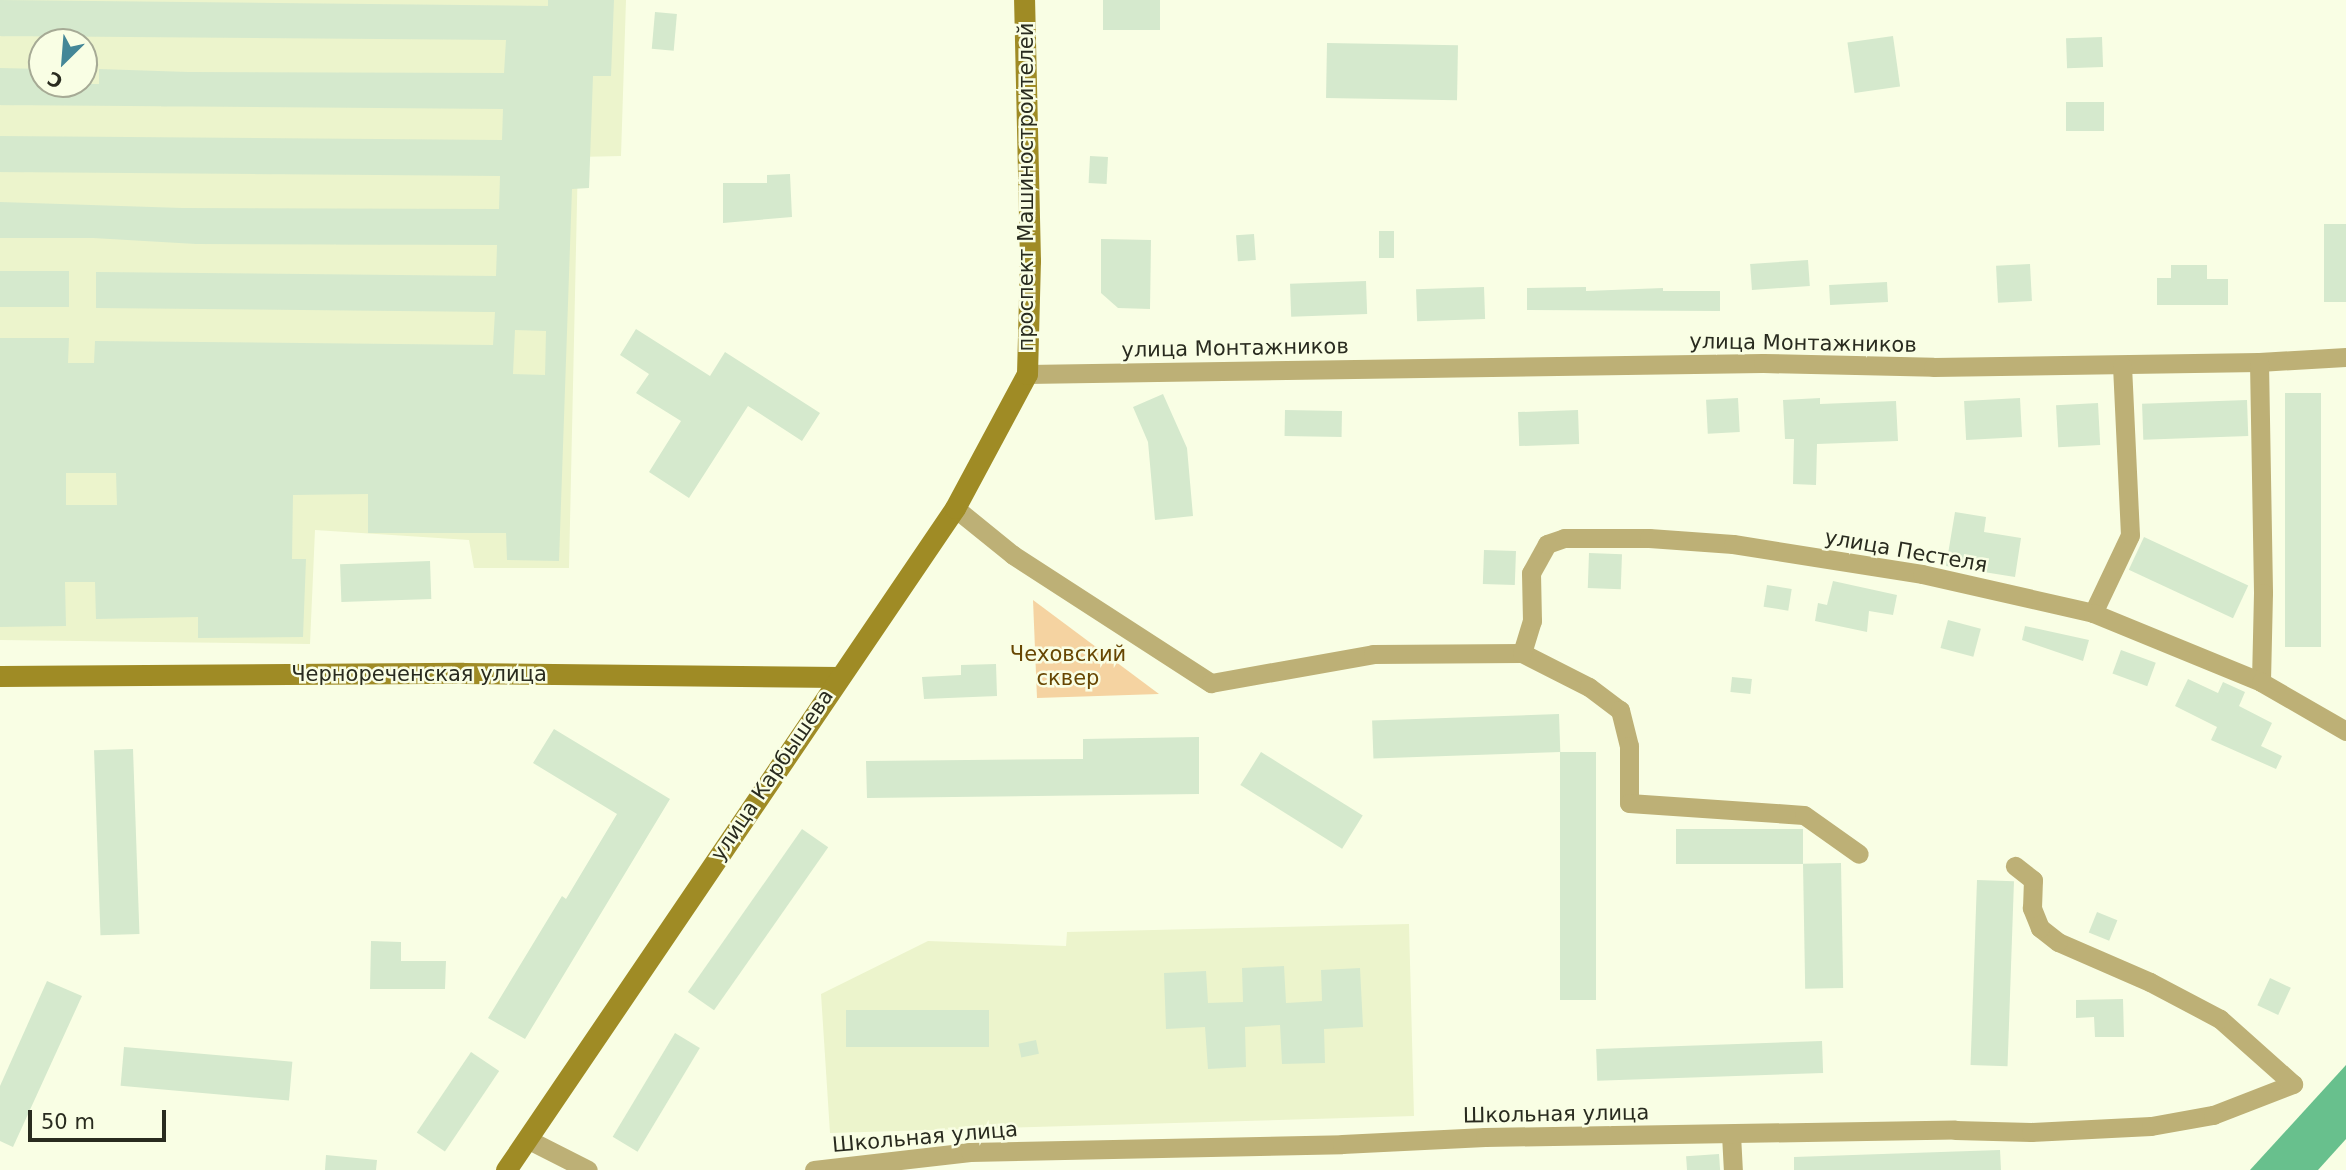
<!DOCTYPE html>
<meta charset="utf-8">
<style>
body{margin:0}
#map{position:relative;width:2346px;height:1170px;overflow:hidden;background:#f9fee4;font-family:"DejaVu Sans",sans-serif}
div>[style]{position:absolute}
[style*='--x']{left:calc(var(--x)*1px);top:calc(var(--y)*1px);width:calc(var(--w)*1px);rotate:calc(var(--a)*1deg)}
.built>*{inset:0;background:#ecf4cc}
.green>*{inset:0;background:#f5d3a1}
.water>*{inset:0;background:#68c08d}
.building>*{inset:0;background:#d5e9cd;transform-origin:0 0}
.minor>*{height:19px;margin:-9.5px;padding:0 9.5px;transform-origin:9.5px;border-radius:9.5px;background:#bdb076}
.secondary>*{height:21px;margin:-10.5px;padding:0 10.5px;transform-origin:10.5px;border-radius:10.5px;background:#9f8b25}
span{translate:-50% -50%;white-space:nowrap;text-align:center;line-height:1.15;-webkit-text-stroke:5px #f9fee4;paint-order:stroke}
.street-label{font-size:21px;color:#292b1f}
.park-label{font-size:21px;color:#674602}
.north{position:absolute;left:28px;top:28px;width:70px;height:70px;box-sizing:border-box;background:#f9fee4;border:2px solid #a6aa95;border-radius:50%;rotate:205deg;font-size:19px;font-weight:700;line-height:28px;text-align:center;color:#292b1f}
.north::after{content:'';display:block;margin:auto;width:24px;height:32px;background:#448797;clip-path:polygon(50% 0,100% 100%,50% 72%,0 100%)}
.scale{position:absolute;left:28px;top:1110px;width:138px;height:32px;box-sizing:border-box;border:4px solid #292b1f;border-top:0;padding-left:9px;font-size:21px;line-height:24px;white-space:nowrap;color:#292b1f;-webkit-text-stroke:5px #f9fee4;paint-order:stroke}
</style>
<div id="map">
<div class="built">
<i style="clip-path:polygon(evenodd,0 0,626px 0,621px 156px,578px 157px,569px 568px,474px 568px,469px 540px,315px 530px,310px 644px,0 640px,0 0,42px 42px,84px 42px,84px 84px,42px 84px,42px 42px)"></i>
<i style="clip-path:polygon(1409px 924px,1414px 1116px,830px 1133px,821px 994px,928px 941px,1066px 946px,1067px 932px)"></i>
</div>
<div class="green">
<i style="clip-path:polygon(1033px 600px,1159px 694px,1037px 698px)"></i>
</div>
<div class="water">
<i style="clip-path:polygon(2346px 1065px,2346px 1139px,2318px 1170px,2250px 1170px)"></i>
</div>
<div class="building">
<i style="clip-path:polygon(evenodd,0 0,548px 6px,548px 0,614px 0,611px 76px,593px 76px,589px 188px,572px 189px,559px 561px,507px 560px,506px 533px,368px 533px,368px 494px,293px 495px,292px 559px,306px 559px,303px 637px,198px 638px,198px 617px,96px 619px,95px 582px,65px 582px,66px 626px,0 627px,0 338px,69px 338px,68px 363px,94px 363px,95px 341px,493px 345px,495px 312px,96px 308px,96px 272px,496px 276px,497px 245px,196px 244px,93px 238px,0 238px,0 202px,182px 208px,499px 209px,500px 176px,0 172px,0 136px,502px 140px,503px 109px,0 105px,0 68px,42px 69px,42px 84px,99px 84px,99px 69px,188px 72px,504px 73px,506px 40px,0 36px,0 0,515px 330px,546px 331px,545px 375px,513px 374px,515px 330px,0 0,66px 473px,116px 473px,117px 505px,66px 505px,66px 473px)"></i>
<i style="left:1103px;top:0;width:57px;height:30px"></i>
<i style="left:655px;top:12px;width:22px;height:37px;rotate:5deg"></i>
<i style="left:1893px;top:36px;width:51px;height:46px;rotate:82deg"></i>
<i style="left:2102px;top:37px;width:30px;height:36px;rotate:88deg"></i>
<i style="left:1327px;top:43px;width:131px;height:55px;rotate:1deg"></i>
<i style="left:2066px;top:102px;width:38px;height:29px"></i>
<i style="left:1090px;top:156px;width:18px;height:27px;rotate:3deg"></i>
<i style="clip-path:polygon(790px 174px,792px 217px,723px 223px,723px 183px,767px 183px,767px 175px)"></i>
<i style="left:2324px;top:224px;width:22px;height:78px"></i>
<i style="left:1379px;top:231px;width:15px;height:27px"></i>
<i style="left:1254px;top:234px;width:26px;height:18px;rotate:86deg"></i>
<i style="clip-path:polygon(1101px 239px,1151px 240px,1150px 309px,1118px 308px,1101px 293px)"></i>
<i style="left:1808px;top:260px;width:26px;height:58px;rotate:86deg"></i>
<i style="left:2030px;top:264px;width:37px;height:34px;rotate:87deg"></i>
<i style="clip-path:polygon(2171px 265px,2207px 265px,2207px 279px,2228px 279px,2228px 305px,2157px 305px,2157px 278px,2171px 278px)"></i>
<i style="left:0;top:271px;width:69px;height:36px"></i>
<i style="left:1366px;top:281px;width:33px;height:76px;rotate:88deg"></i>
<i style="left:1887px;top:282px;width:20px;height:58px;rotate:87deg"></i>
<i style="left:1484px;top:287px;width:32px;height:68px;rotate:88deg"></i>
<i style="clip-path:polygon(1586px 287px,1586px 291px,1663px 288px,1663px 291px,1720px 291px,1720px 311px,1527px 310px,1527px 288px)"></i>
<i style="clip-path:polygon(636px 329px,710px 376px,725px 352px,820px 413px,802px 441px,748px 406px,689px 498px,649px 472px,681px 421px,636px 393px,649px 374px,620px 355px)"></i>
<i style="left:2285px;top:393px;width:36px;height:254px"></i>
<i style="clip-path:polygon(1163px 394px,1187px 448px,1193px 516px,1155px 520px,1148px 442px,1133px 407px)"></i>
<i style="left:1738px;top:398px;width:34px;height:32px;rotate:87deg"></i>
<i style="clip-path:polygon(1820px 398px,1820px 404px,1896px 401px,1898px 441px,1817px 444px,1816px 485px,1793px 484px,1794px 439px,1785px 439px,1783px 400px)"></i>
<i style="left:2020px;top:398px;width:39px;height:56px;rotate:87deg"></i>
<i style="left:2247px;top:400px;width:36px;height:105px;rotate:88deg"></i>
<i style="left:2098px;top:403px;width:42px;height:42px;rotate:87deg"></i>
<i style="left:1285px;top:410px;width:57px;height:26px;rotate:1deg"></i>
<i style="left:1578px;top:410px;width:34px;height:60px;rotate:88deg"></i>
<i style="clip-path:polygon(1955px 512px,1986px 517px,1984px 532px,2021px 538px,2015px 577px,1946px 566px)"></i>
<i style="left:2144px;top:537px;width:115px;height:36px;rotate:25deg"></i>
<i style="left:1484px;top:550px;width:32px;height:34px;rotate:2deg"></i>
<i style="left:1589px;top:553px;width:33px;height:35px;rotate:2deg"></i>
<i style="left:430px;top:561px;width:38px;height:90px;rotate:88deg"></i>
<i style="clip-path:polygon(1833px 581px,1897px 595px,1893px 615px,1869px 611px,1867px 632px,1815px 621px,1818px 603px,1827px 605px)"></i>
<i style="left:1767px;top:585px;width:25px;height:22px;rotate:9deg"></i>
<i style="left:1948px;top:620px;width:34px;height:29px;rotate:15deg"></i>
<i style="clip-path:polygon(2025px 626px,2089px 640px,2083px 661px,2022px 640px)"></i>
<i style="left:2121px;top:650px;width:37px;height:25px;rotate:20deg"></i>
<i style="clip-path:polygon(996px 664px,997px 696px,924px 699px,922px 677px,961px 675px,961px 665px)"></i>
<i style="left:1732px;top:677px;width:20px;height:15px;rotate:6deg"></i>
<i style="clip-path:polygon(2188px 679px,2218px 693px,2223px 682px,2245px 692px,2239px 706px,2272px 723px,2261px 746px,2282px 756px,2276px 769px,2211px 740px,2217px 727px,2175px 706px)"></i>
<i style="left:1559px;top:714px;width:38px;height:187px;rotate:88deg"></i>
<i style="clip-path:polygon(554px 729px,670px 799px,525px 1039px,488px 1018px,562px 896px,566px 899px,617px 814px,533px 763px)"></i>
<i style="clip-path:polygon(1199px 737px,1199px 794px,867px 798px,866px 761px,1083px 759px,1083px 739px)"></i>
<i style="left:133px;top:749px;width:185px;height:39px;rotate:88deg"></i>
<i style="left:1261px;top:752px;width:120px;height:39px;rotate:32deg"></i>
<i style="left:1560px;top:752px;width:36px;height:248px"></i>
<i style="left:802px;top:829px;width:32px;height:199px;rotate:35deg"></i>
<i style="left:1803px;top:829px;width:35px;height:127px;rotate:90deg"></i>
<i style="left:1841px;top:863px;width:125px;height:38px;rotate:89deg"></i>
<i style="left:1977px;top:880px;width:37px;height:185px;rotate:2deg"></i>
<i style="left:2097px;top:912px;width:22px;height:22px;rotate:22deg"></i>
<i style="clip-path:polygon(371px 941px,401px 942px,401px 961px,446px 961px,445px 989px,370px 989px)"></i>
<i style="clip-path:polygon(1284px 966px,1286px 1003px,1322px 1001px,1321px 970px,1360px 968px,1363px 1027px,1324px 1029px,1325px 1063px,1282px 1064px,1280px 1025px,1245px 1027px,1246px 1067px,1208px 1069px,1205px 1027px,1166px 1029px,1164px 973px,1206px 971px,1208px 1003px,1243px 1002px,1242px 968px)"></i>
<i style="left:2270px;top:978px;width:23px;height:30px;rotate:25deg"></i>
<i style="clip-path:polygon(47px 981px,82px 996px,13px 1147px,0 1141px,0 1086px)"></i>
<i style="clip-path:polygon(2123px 999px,2124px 1037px,2095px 1037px,2094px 1017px,2076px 1018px,2076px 1000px)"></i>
<i style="left:989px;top:1010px;width:37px;height:143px;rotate:90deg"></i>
<i style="left:675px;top:1033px;width:29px;height:121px;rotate:31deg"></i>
<i style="left:1036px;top:1040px;width:14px;height:18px;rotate:78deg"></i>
<i style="left:1822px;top:1041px;width:32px;height:226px;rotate:88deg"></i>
<i style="left:124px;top:1047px;width:169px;height:39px;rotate:5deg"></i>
<i style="left:471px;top:1052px;width:34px;height:97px;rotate:34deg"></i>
<i style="clip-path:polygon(2000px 1150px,2001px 1170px,1794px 1170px,1794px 1157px)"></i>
<i style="left:1719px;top:1154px;width:16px;height:33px;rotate:86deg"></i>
<i style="clip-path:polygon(326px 1155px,377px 1160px,376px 1170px,325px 1170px)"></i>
</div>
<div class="minor">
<i style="--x:2259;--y:362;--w:87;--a:-3.3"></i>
<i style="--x:1027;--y:374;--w:736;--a:-0.86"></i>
<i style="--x:1763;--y:363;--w:170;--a:1.3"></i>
<i style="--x:1933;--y:367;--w:326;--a:-0.9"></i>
<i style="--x:2259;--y:362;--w:231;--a:89"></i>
<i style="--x:2263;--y:593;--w:89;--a:91.3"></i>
<i style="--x:955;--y:508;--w:75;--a:39"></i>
<i style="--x:1013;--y:555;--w:236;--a:32.9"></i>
<i style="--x:1211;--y:683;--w:165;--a:-10.1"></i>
<i style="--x:1373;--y:654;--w:149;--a:-0.4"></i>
<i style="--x:1522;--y:653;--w:75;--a:26.9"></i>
<i style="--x:1589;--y:687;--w:39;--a:37"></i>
<i style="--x:1620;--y:710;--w:37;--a:76"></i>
<i style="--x:1629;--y:746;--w:57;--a:90"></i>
<i style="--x:1629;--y:803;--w:175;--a:3.9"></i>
<i style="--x:1804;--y:815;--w:67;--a:35.3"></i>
<i style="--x:2093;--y:613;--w:86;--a:-64.6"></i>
<i style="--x:2130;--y:535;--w:169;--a:-92.7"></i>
<i style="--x:1522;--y:653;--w:34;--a:-73"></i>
<i style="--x:1532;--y:621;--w:48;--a:-91.2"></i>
<i style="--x:1531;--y:573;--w:33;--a:-61"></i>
<i style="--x:1547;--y:544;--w:18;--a:-19"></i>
<i style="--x:1564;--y:538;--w:85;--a:0"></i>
<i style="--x:1649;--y:538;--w:84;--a:4.1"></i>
<i style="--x:1733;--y:544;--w:191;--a:9"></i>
<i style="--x:1922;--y:574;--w:175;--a:12.8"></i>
<i style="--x:2093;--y:613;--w:182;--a:22.3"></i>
<i style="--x:2261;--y:682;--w:98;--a:30"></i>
<i style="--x:1731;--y:1134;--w:36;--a:87"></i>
<i style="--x:527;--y:1139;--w:68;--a:26.9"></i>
<i style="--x:814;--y:1170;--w:157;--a:-6.6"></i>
<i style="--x:970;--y:1152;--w:372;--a:-1.2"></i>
<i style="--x:1342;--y:1144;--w:143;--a:-2.8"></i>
<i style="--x:1485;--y:1137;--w:470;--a:-0.9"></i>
<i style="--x:1955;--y:1130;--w:76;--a:1.5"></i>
<i style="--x:2031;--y:1132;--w:120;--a:-2.9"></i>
<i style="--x:2151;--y:1126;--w:63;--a:-10.1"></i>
<i style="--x:2213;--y:1115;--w:86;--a:-21.2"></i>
<i style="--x:2293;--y:1084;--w:98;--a:-138.3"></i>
<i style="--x:2220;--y:1019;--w:79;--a:-152.1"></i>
<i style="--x:2150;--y:982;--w:100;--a:-156.5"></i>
<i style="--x:2058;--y:942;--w:23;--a:-142"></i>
<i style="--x:2040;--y:928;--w:22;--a:-112"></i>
<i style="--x:2032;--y:908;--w:28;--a:-88"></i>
<i style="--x:2033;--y:880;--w:23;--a:-142"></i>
</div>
<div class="secondary">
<i style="--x:0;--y:676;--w:463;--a:-0.4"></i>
<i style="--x:463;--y:673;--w:376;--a:0.6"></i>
<i style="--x:506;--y:1170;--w:800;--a:-55.85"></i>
<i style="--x:955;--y:508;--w:152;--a:-61.8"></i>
<i style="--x:1027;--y:374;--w:113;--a:-88.5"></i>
<i style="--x:1030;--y:261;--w:261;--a:-91.3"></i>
</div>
<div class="street-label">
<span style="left:1026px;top:187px;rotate:-90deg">проспект Машиностроителей</span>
<span style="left:1803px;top:343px;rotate:1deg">улица Монтажников</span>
<span style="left:1235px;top:348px;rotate:-1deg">улица Монтажников</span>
<span style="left:1906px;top:551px;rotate:10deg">улица Пестеля</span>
<span style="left:419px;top:674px">Чернореченская улица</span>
<span style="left:772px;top:775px;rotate:-56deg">улица Карбышева</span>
<span style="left:1556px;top:1114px;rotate:-1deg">Школьная улица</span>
<span style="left:925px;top:1137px;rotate:-5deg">Школьная улица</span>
</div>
<div class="park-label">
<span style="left:1068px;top:666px">Чеховский<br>сквер</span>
</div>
<div class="north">С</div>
<div class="scale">50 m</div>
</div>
